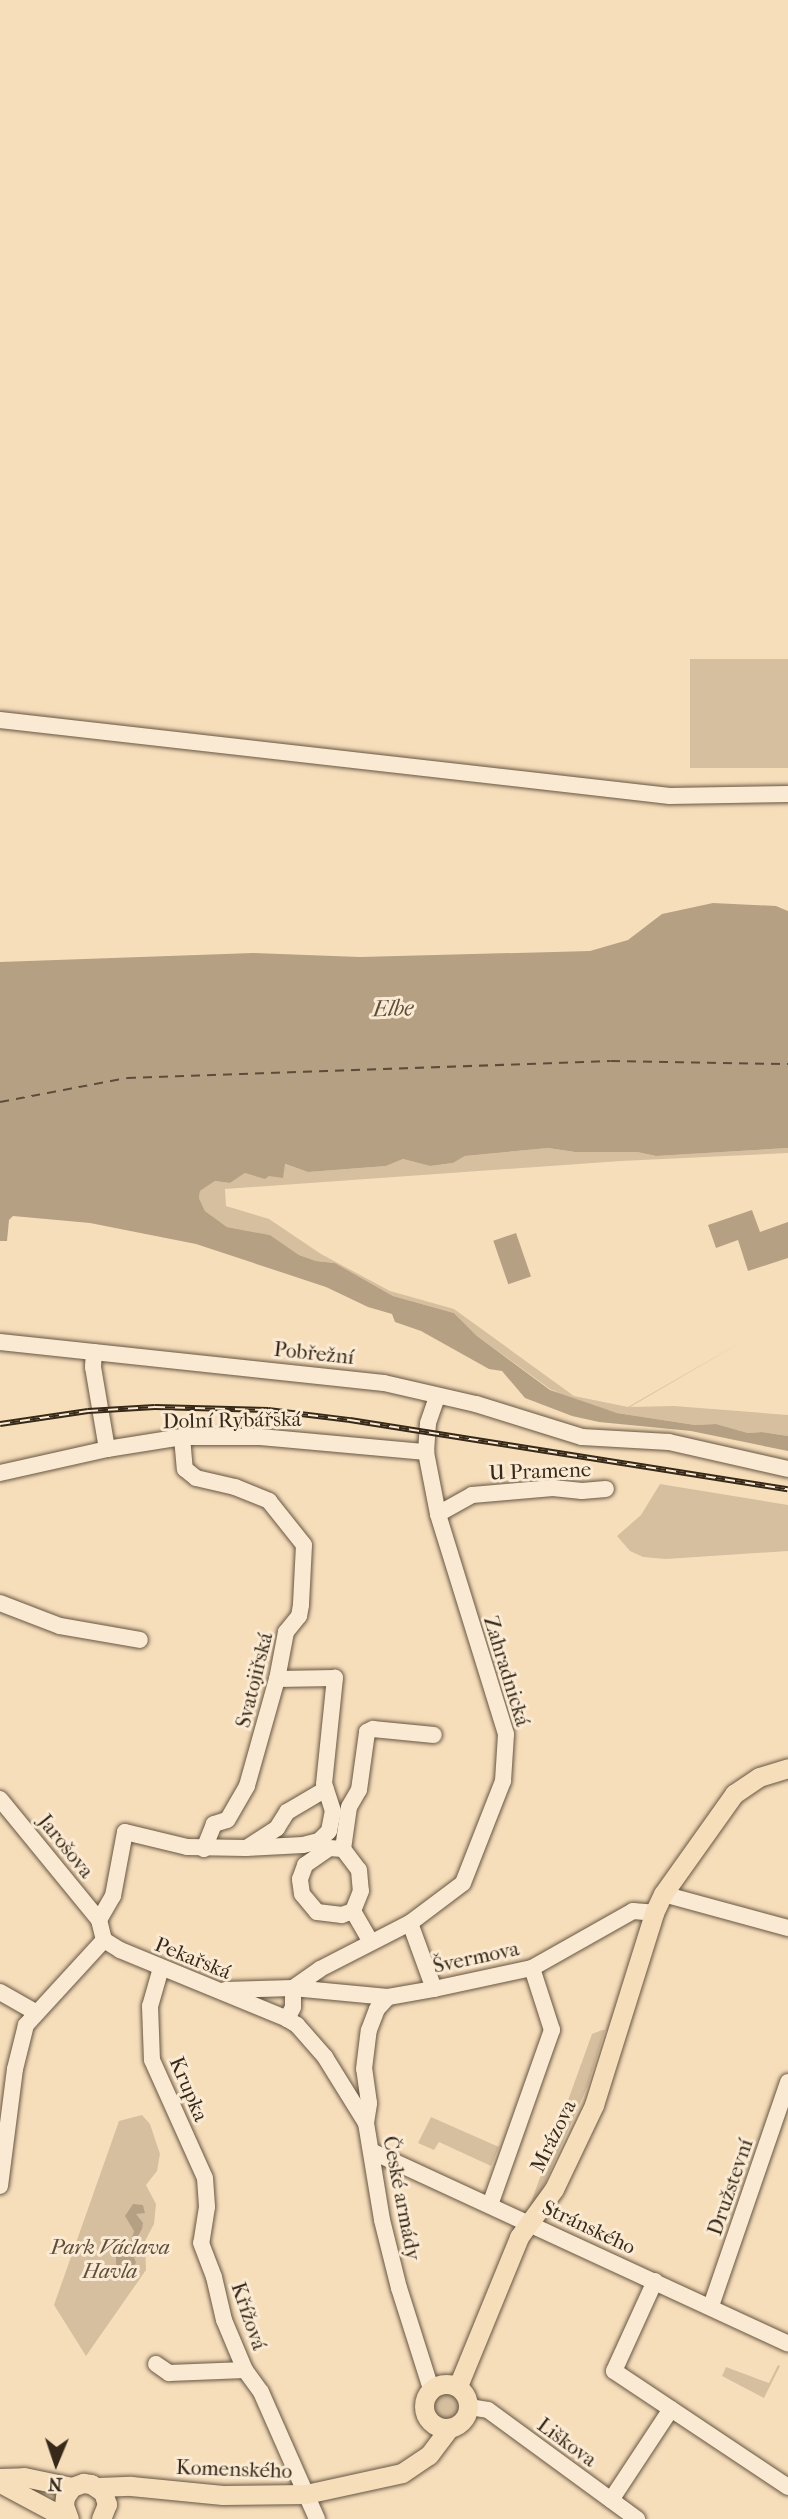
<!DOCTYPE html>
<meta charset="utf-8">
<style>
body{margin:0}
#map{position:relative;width:788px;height:2519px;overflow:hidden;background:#f7debb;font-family:"IM FELL French Canon",serif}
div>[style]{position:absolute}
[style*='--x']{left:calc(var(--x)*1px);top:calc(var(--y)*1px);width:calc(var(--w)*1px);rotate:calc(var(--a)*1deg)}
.green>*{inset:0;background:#d6bf9f;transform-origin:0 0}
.round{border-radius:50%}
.water>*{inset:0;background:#b5a084;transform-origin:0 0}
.ferry>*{height:2px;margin-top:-1px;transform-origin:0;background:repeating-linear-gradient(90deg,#5c4d39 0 9px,transparent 0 16px)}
.roads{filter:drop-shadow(0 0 2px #665642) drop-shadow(0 0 2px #665642)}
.minor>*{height:16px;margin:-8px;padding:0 8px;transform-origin:8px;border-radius:8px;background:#faead3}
.major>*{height:19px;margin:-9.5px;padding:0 9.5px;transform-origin:9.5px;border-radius:9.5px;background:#f7debb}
.major>.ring{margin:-9.5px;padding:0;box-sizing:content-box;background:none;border:19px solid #f7debb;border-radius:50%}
.rail>*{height:6px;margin-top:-3px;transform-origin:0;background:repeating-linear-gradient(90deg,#faead3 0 10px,#362919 0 20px);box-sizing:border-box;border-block:2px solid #362919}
span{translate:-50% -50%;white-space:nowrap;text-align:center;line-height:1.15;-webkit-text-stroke:6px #faead3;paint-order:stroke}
.street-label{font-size:21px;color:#362919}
.park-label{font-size:21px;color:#5e4e3a;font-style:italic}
.water-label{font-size:23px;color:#5c4d39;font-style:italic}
.north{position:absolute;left:21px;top:2428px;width:70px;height:70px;-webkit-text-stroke:5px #faead3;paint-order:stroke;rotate:182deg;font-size:19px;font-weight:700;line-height:28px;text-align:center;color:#362919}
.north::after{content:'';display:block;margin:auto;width:24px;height:32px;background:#362919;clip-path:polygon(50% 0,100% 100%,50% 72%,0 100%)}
</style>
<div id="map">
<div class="green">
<i style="left:788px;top:659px;width:109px;height:98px;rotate:90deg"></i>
<i style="clip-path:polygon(548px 1148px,575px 1152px,637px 1152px,656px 1156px,788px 1148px,788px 1153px,621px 1161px,225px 1189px,226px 1206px,269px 1219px,321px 1254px,390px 1291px,454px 1309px,574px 1396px,628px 1407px,750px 1337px,788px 1337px,750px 1337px,630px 1407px,674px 1406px,788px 1415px,788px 1436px,762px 1432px,748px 1433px,716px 1424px,695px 1425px,617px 1413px,579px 1402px,550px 1389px,477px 1336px,454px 1313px,393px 1296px,335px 1263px,316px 1261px,299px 1255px,270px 1235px,227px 1227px,205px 1211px,199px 1198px,200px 1191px,215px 1181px,230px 1183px,245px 1173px,269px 1176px,284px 1164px,308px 1172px,386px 1166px,403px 1159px,430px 1166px,453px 1163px,465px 1156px)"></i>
<i style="clip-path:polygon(660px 1484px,788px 1505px,788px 1551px,666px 1559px,643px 1557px,630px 1551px,617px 1536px,641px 1515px)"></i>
<i style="clip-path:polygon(602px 2030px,605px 2030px,588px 2085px,536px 2203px,529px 2208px,592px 2034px)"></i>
<i style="clip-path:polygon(142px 2115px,150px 2124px,160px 2154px,157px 2171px,146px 2185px,156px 2204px,154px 2224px,145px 2241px,146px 2270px,86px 2356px,54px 2305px,119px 2121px)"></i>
<i style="clip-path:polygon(431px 2117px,499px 2147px,491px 2166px,439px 2142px,434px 2150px,418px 2143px)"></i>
<i style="clip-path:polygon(778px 2365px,780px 2366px,764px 2398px,722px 2376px,726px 2367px,769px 2383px)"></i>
<i class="round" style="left:432px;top:2391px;width:30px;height:30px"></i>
</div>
<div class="water">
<i style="clip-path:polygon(713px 903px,776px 906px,788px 911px,788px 1148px,656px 1156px,637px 1152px,575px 1152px,548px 1148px,465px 1156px,453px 1163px,430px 1166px,403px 1159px,386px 1166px,308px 1172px,285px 1164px,283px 1178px,269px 1176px,265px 1179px,245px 1173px,230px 1183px,215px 1181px,200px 1191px,199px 1198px,205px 1211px,227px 1227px,270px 1235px,299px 1255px,316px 1261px,335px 1263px,393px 1296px,454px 1313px,477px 1336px,550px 1390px,617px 1413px,695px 1425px,716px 1424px,748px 1433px,762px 1432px,788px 1436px,788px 1451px,691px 1431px,599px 1422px,572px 1416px,525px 1398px,502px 1371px,489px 1369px,421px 1331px,395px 1322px,392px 1314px,368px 1307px,326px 1287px,196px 1244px,90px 1223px,13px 1216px,9px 1220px,7px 1241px,0 1241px,0 962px,253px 953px,360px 957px,590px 951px,628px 940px,662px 914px)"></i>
<i style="clip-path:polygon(752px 1210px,760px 1232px,788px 1222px,788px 1258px,748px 1271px,738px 1240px,716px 1248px,708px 1225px)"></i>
<i style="left:516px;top:1233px;width:46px;height:24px;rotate:71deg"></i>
<i style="clip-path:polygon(133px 2204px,143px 2205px,145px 2213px,136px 2214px,143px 2223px,142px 2229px,131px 2248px,136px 2263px,130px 2270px,133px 2273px,130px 2277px,122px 2279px,116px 2274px,116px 2256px,130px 2245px,134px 2231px,125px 2216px)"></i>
</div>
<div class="ferry">
<i style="--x:0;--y:1102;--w:129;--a:-10.7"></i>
<i style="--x:127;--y:1078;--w:484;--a:-2"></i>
<i style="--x:611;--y:1061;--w:177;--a:1"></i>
</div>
<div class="roads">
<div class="minor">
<i style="--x:0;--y:720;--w:674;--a:6.47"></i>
<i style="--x:670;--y:796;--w:118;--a:-1"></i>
<i style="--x:0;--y:1342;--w:386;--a:6.1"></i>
<i style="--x:384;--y:1383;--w:94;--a:12.9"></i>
<i style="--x:476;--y:1404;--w:111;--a:17.3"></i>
<i style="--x:582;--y:1437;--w:87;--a:3.3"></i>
<i style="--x:669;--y:1442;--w:122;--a:12.8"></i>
<i style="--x:94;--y:1352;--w:15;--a:94"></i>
<i style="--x:93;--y:1367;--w:83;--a:80.3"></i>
<i style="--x:182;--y:1437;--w:32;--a:85"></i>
<i style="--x:185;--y:1469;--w:14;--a:39"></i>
<i style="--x:196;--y:1478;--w:40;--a:13"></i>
<i style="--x:235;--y:1487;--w:37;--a:22"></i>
<i style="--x:269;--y:1501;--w:56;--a:51.5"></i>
<i style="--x:304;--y:1545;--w:60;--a:92.9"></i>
<i style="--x:301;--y:1605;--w:11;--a:100"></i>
<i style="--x:299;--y:1616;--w:21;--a:129"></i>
<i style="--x:286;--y:1632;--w:48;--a:100.8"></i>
<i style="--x:277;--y:1679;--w:111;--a:105.7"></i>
<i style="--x:247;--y:1786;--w:39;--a:120"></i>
<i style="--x:227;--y:1820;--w:14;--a:163"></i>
<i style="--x:214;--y:1824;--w:27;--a:112"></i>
<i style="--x:0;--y:1473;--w:110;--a:-12.6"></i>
<i style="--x:107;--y:1449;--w:76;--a:-9.1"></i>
<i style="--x:182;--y:1437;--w:78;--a:0"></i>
<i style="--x:260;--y:1437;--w:167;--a:5.2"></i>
<i style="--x:438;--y:1514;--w:39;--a:-29"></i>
<i style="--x:472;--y:1495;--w:81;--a:-4.9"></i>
<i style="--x:553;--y:1488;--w:29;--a:6"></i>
<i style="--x:582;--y:1491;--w:24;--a:-5"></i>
<i style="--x:0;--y:1603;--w:64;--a:21"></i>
<i style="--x:60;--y:1626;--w:81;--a:9.9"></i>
<i style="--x:0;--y:1799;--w:156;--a:50.7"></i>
<i style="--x:99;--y:1920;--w:21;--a:76"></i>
<i style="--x:104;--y:1940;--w:19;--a:32"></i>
<i style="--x:120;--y:1950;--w:181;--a:22.4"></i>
<i style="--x:287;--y:2019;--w:12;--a:31"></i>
<i style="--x:297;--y:2025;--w:43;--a:48.8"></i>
<i style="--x:325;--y:2057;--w:78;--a:58.2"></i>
<i style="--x:366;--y:2123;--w:98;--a:80.6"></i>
<i style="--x:382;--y:2220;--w:70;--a:76"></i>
<i style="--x:399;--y:2288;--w:106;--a:72.4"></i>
<i style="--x:248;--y:1847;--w:35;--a:-33"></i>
<i style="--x:277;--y:1828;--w:19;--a:-58"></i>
<i style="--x:287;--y:1812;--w:45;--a:-30.5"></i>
<i style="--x:343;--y:1849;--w:42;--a:-81.9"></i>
<i style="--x:349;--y:1807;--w:20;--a:-60"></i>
<i style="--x:359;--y:1790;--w:59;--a:-82.1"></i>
<i style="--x:367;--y:1732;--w:7;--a:-27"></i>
<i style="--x:373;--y:1729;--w:61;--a:5.6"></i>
<i style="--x:663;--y:1894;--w:130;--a:15.2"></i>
<i style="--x:353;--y:1911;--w:12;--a:160"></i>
<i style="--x:342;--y:1915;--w:25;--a:-173"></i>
<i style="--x:317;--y:1912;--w:23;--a:-130"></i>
<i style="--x:302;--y:1894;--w:15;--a:-98"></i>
<i style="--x:300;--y:1879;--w:15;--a:-70"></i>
<i style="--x:305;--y:1865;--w:29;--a:-35"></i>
<i style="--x:329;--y:1848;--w:14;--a:4"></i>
<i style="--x:343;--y:1849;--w:26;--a:53"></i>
<i style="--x:359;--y:1870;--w:21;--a:85"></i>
<i style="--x:361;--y:1891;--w:22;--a:112"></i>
<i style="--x:353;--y:1911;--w:36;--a:60"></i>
<i style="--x:99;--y:1920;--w:28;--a:-60"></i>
<i style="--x:113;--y:1896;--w:65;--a:-79.4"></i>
<i style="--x:125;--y:1832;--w:64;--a:13.6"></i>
<i style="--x:187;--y:1847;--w:59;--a:1"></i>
<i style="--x:246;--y:1848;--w:57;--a:-3"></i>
<i style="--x:303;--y:1845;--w:16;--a:-14"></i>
<i style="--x:319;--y:1841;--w:14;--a:-45"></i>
<i style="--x:329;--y:1831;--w:20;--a:-79"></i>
<i style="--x:333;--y:1811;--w:28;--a:-108"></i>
<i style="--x:324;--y:1784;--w:107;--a:-84.1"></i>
<i style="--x:335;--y:1678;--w:58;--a:179"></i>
<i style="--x:410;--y:1923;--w:70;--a:70"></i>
<i style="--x:161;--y:1968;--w:40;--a:106"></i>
<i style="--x:150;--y:2006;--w:54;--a:87.9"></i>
<i style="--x:152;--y:2060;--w:129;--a:65.8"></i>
<i style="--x:205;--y:2178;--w:29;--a:86"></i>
<i style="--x:207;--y:2207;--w:36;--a:99"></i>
<i style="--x:201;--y:2243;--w:36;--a:69"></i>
<i style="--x:214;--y:2277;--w:44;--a:76.9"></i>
<i style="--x:224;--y:2320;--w:54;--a:67.2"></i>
<i style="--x:245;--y:2370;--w:27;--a:54"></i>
<i style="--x:261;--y:2392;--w:139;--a:66.2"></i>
<i style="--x:293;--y:1988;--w:33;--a:-35"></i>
<i style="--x:320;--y:1969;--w:101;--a:-27.1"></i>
<i style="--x:410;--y:1923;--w:66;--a:-37"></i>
<i style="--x:463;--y:1883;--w:110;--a:-68.6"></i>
<i style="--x:503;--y:1781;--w:47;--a:-86.3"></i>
<i style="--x:506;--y:1734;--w:230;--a:-107.2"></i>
<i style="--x:438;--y:1514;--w:63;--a:-101"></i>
<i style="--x:426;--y:1452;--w:29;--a:-86"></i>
<i style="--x:428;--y:1423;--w:28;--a:-71"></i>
<i style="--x:225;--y:1990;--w:68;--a:-1.7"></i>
<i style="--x:293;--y:1988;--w:95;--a:5.4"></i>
<i style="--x:388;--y:1997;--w:47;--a:-9.9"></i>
<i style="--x:434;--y:1989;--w:100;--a:-12.1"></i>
<i style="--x:532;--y:1968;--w:116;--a:-29.4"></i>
<i style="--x:633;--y:1911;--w:21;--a:5"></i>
<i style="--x:0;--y:1992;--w:40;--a:29.7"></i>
<i style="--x:287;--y:2019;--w:13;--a:-63"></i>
<i style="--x:293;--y:2007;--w:19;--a:-90"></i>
<i style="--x:366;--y:2123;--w:20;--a:-81"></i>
<i style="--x:369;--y:2103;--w:34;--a:-98"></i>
<i style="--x:364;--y:2069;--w:39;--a:-83"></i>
<i style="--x:369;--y:2030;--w:22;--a:-69"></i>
<i style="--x:377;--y:2009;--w:16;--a:-47"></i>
<i style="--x:371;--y:2151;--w:459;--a:24.8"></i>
<i style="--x:0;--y:2186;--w:118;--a:-82.7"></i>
<i style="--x:15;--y:2069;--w:45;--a:-76"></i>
<i style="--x:26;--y:2025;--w:115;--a:-47.5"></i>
<i style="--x:490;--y:2205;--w:186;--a:-70.5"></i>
<i style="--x:552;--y:2030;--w:65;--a:-107.9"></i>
<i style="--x:655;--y:2281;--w:99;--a:114.5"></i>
<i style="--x:614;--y:2371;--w:209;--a:33.7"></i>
<i style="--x:711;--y:2306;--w:237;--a:-71"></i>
<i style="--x:156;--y:2364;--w:16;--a:35"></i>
<i style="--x:169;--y:2373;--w:76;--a:-2.3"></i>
<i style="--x:469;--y:2407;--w:19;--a:9"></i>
<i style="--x:488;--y:2410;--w:185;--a:36.2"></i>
<i style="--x:611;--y:2500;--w:109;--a:-56.6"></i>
</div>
<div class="major">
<i class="ring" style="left:424px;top:2384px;width:25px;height:25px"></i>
<i style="--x:458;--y:2386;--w:161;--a:-67.7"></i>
<i style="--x:519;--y:2237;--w:59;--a:-53.9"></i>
<i style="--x:554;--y:2189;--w:93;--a:-64.5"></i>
<i style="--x:594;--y:2105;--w:201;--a:-72.6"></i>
<i style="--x:654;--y:1913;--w:21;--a:-65"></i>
<i style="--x:663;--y:1894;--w:123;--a:-54.6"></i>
<i style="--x:734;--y:1794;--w:30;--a:-34"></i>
<i style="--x:759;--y:1777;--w:30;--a:-17"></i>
<i style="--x:0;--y:2478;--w:24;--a:-2"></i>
<i style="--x:24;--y:2477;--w:49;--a:11.8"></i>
<i style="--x:0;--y:2483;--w:64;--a:28.2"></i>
<i style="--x:56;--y:2513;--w:7;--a:56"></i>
<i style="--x:98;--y:2487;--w:33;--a:-2"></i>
<i style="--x:131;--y:2486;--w:92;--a:5.6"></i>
<i style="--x:223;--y:2495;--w:83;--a:-0.7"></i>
<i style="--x:306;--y:2494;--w:98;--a:-12.3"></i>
<i style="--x:402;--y:2473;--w:32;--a:-34"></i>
<i style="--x:429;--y:2455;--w:34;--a:-53"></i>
<i style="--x:69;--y:2519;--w:15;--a:-110"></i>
<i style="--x:64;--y:2505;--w:8;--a:-83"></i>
<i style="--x:65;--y:2497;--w:12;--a:-55"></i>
<i style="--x:72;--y:2487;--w:12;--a:-20"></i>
<i style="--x:83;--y:2483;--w:8;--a:7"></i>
<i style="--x:91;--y:2484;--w:14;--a:34"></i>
<i style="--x:103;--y:2492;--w:13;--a:72"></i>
<i style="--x:107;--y:2504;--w:16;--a:112"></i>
</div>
</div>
<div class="rail">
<i style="--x:0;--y:1424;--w:89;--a:-8.4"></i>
<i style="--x:88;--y:1411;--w:67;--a:-3.4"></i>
<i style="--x:155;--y:1407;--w:113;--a:1.5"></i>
<i style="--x:268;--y:1410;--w:83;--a:7"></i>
<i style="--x:350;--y:1420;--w:443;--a:9"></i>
</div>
<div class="street-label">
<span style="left:314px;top:1353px;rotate:6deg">Pobřežní</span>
<span style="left:232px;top:1420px;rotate:-1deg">Dolní Rybářská</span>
<span style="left:540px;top:1471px;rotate:-2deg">U Pramene</span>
<span style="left:507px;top:1671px;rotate:73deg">Zahradnická</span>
<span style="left:254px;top:1680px;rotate:-76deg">Svatojiřská</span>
<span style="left:66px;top:1846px;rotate:51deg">Jarošova</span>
<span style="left:476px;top:1957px;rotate:-12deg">Švermova</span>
<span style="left:193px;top:1958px;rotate:22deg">Pekařská</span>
<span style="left:189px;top:2089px;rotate:67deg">Krupka</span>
<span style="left:553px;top:2136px;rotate:-64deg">Mrázova</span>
<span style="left:730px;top:2187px;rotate:-71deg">Družstevní</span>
<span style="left:402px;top:2198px;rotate:79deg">České armády</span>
<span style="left:589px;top:2227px;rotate:25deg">Stránského</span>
<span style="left:249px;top:2316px;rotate:71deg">Křížová</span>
<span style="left:567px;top:2442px;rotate:36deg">Liškova</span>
<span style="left:234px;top:2469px;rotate:2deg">Komenského</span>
</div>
<div class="park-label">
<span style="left:110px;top:2259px">Park Václava<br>Havla</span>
</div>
<div class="water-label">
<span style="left:393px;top:1009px;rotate:-1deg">Elbe</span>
</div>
<div class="north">N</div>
</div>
